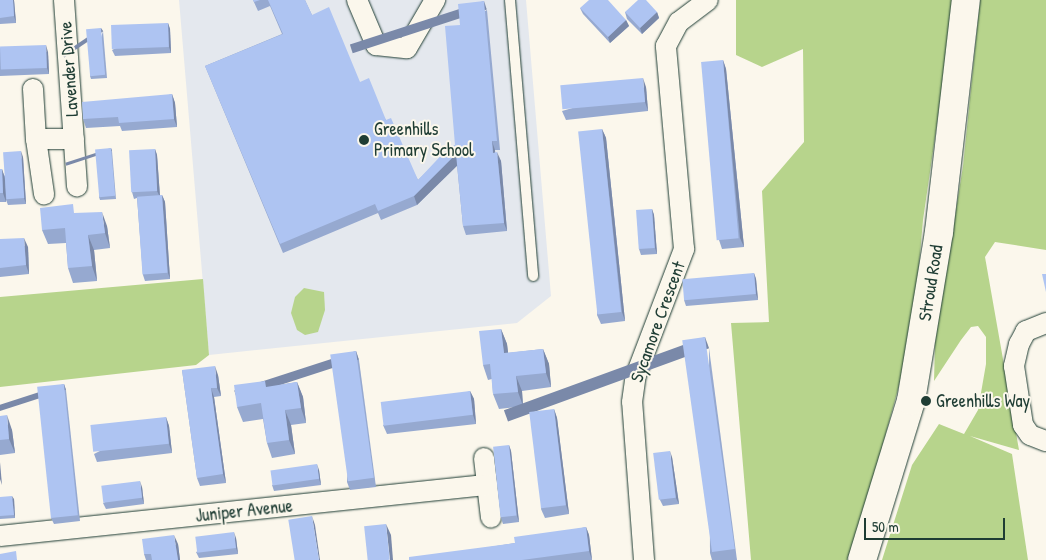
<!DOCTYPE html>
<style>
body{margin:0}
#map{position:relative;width:1046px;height:560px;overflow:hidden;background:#fbf7ec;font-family:"Patrick Hand",sans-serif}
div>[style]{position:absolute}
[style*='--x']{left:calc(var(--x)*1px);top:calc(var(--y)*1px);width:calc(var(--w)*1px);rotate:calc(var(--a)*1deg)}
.built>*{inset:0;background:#e4e8ee}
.green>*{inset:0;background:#b7d48c}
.roads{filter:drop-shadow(0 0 1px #1f3d34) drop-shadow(0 0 1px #1f3d34)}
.lane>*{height:10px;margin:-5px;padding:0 5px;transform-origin:5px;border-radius:5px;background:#fbf7ec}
.street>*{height:20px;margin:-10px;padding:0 10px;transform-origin:10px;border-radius:10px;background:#fbf7ec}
.secondary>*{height:28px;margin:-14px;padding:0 14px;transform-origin:14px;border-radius:14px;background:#fbf7ec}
.wall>*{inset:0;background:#96a9d0}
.shaded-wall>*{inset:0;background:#7a89a9;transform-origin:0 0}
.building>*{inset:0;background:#aec4f2;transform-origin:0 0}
.dots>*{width:14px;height:14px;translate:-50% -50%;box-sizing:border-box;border:2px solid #fbf7ec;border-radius:50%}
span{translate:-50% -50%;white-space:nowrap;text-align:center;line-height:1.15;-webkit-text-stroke:4px #fbf7ec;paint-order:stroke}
.street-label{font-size:18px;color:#1f3d34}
.poi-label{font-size:18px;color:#1f3d34}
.left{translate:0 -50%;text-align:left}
.scale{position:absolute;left:864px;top:518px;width:141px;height:22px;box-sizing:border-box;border:2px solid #1f3d34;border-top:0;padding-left:6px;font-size:15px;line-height:18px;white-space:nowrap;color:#1f3d34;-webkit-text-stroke:4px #fbf7ec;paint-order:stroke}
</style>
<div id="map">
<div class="built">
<i style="clip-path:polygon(179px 0,526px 0,551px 296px,517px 323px,209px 355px)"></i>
</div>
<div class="green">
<i style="clip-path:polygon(736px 0,955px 0,923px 220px,913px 335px,851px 560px,751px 560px,731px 323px,769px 322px,762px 191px,804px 142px,803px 49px,762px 67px,736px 55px)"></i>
<i style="clip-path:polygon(980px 0,1046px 0,1046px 250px,995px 242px,985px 257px,1019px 450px,970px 436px,1012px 454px,1028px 560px,882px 560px,912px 465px,939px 424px,964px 434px,978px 410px,986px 364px,986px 337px,978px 326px,971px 327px,961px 340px,934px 381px,935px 342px,963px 166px)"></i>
<i style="clip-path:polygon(203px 279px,209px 355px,196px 365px,0 387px,0 297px)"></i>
<i style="clip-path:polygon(304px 288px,324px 292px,325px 310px,318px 332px,305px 335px,297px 330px,291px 313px,295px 297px)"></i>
</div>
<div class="roads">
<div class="lane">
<i style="--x:510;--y:0;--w:277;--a:85.2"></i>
</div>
<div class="street">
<i style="--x:64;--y:0;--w:187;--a:86"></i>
<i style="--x:357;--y:0;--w:49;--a:67.1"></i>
<i style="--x:376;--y:45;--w:31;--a:6"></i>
<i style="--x:407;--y:48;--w:56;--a:-59.7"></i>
<i style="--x:33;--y:89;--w:50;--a:86.6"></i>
<i style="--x:36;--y:139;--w:38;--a:0"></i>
<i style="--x:36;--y:139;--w:56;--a:81.7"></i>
<i style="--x:1046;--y:323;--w:22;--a:158"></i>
<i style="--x:1026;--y:331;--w:15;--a:118"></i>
<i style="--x:1019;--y:344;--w:23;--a:103"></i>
<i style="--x:1014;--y:366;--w:60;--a:81.3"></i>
<i style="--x:1023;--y:425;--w:12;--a:55"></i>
<i style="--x:1030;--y:435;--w:17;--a:21"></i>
<i style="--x:484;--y:458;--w:60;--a:83.3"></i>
<i style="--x:0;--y:536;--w:490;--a:-6"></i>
<i style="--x:644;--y:560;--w:158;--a:-94.3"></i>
<i style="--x:632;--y:402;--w:27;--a:-82"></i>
<i style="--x:636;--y:375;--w:135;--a:-69.1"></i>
<i style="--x:684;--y:249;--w:204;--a:-95.1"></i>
<i style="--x:666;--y:46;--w:27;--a:-62"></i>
<i style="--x:679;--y:22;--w:36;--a:-37"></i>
</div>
<div class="secondary">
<i style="--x:862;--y:560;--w:166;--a:-72.9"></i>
<i style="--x:911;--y:401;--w:171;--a:-80.6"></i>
<i style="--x:939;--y:232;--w:234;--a:-83.4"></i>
</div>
</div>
<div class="wall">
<i style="clip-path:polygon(0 0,14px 0,16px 23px,0 24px)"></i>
<i style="clip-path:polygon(253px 0,305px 0,312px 15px,386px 120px,418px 180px,455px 145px,460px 25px,487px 10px,500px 150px,495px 150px,495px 153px,501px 161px,507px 231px,466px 235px,463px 226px,457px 165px,417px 205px,381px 220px,378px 213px,283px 253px,205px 66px,282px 34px,270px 6px,258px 11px)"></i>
<i style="clip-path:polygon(580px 8px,626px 20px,629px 26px,610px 43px,583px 14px)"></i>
<i style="clip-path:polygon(625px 12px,657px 12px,659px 18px,642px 34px,627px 19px)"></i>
<i style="clip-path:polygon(168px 23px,170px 29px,171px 53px,115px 56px,112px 50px)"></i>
<i style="clip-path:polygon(103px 31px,107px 78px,91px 79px,90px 76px)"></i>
<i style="clip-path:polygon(0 48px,48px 52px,49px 74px,0 76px)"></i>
<i style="clip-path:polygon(723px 60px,726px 69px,744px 247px,722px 249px,719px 240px)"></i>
<i style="clip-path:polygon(646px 87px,648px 111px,566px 120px,562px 111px)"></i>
<i style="clip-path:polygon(172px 94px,175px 103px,177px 127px,122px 131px,120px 126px,86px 128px,83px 119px)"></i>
<i style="clip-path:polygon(602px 129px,606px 138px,625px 321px,601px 324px,597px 315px)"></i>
<i style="clip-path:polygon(111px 148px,112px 151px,116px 199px,100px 200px,99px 197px)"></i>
<i style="clip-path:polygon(155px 149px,157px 155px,160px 196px,162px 195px,165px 202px,170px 279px,145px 281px,143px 275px,137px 198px,134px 199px,132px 192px)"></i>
<i style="clip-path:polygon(23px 157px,26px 204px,8px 205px,6px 200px,6px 202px,0 202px,0 169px,2px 169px,4px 176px)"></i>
<i style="clip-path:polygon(652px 209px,654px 215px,657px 254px,641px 255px,639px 249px)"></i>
<i style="clip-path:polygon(76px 213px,107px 226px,110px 248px,94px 250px,97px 281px,73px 283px,68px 268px,66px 243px,48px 244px,42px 230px)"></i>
<i style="clip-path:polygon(0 239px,28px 247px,29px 274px,0 277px)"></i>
<i style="clip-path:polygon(754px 273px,756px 279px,758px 300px,686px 306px,684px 300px)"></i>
<i style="clip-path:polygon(501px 329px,507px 344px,508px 353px,543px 349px,549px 364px,551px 387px,522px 391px,523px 406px,499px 409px,493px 394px,492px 379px,488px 380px,483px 365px)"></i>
<i style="clip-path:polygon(709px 348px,737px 560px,712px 560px,710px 553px)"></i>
<i style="clip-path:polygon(356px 351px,359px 360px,376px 487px,350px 490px,347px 482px)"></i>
<i style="clip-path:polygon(182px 370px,218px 375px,221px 396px,214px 397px,226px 483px,200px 486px,197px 478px)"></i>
<i style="clip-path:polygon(265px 381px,267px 387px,297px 382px,303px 397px,306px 423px,291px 425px,295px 454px,272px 458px,267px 443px,263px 419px,243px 422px,237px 407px)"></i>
<i style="clip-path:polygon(64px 384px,66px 390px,80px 521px,54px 524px,51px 518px)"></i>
<i style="clip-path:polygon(470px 391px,474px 399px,476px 424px,387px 434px,383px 425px)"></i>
<i style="clip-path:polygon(554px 409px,557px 418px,569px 514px,545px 518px,541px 509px)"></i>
<i style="clip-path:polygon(0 416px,12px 430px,15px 453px,0 455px)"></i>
<i style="clip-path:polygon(166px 417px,169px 426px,172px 453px,97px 462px,94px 454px)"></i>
<i style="clip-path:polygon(509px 445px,511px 451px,519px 522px,503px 524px,501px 518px)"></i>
<i style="clip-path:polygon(672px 457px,679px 504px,663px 506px,660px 500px)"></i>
<i style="clip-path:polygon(319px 470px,321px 485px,274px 491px,272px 485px)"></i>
<i style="clip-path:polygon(142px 487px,144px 504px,106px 509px,103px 503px)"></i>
<i style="clip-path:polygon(0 497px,14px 499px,15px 518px,0 519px)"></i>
<i style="clip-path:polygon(586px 527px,589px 535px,592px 560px,409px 560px,515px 543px)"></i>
<i style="clip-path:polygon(236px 538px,238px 554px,199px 558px,196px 552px)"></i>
<i style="clip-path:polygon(178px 544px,180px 560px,146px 560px,144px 554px)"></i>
</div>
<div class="shaded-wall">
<i style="clip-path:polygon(13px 0,14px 0,16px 23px,14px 16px)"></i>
<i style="left:484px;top:1px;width:9px;height:141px;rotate:72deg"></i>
<i style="clip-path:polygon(657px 12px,659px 18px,642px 34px,640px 28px)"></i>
<i style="clip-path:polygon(626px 20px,629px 26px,610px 43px,608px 37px)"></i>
<i style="clip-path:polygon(168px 23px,170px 29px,171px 53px,169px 47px)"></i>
<i style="left:101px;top:28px;width:4px;height:47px;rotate:56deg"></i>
<i style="clip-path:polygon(46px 45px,48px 52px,49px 74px,47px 68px)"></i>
<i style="clip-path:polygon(723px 60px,726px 69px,744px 247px,740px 238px)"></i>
<i style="clip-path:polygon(643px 78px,646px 87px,648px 111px,645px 102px)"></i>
<i style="clip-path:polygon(172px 94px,175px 103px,177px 127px,174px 119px)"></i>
<i style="clip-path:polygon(602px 129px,606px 138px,625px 321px,622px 312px)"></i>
<i style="clip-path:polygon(492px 141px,495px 150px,496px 162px,493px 153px)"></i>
<i style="left:111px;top:148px;width:3px;height:48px;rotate:72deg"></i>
<i style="clip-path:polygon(155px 149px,157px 155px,160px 197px,157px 191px)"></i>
<i style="clip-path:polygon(21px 151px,23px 157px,26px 204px,24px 198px)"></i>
<i style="clip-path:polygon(497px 152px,501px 161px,507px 231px,504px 223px)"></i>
<i style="clip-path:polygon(456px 154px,460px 163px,417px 205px,414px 196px)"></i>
<i style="clip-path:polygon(2px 169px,5px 178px,6px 202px,3px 193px)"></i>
<i style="clip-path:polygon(162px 195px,165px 202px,170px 279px,168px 273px)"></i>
<i style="clip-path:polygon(652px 209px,654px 215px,657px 254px,655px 248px)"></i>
<i style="clip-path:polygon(102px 212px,107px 226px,110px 248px,105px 233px)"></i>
<i style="clip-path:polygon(88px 235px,94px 250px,97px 281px,92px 266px)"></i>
<i style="clip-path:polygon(24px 238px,28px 247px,29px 274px,26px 265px)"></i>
<i style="clip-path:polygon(754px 273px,756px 279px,758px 300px,756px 294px)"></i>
<i style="clip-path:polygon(501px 329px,507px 344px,510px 368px,504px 353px)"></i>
<i style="left:705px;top:337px;width:12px;height:214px;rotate:70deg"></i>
<i style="clip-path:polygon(543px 349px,549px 364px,551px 387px,546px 373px)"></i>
<i style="left:356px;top:351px;width:9px;height:128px;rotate:72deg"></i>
<i style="clip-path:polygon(215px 366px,218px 375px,221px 396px,217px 388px)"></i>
<i style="clip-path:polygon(516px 376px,522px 391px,523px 406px,518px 392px)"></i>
<i style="clip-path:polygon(297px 382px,303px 397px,306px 423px,301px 408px)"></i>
<i style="left:64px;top:384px;width:6px;height:132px;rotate:72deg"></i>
<i style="clip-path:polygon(211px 388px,214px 397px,226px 483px,223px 474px)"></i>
<i style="clip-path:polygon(470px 391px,474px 399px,476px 424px,473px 415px)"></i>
<i style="clip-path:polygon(554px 409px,557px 418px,569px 514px,566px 505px)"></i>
<i style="clip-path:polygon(285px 410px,291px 425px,295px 454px,289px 440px)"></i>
<i style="clip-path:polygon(7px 415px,12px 430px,15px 453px,9px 439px)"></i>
<i style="clip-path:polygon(166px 417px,169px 426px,172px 453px,169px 444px)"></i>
<i style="clip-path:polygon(509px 445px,511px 451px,519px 522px,517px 516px)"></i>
<i style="clip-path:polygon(670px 451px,672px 457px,679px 504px,676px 498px)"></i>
<i style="clip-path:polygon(0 462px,2px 485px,0 479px)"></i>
<i style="clip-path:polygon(317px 464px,319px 470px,321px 485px,319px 479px)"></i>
<i style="clip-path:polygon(140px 481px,142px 487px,144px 504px,142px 498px)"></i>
<i style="clip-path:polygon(12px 496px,14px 499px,15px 518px,14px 515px)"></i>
<i style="clip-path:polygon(312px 516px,315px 525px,320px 560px,319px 560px)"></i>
<i style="clip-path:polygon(386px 524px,391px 535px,393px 560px,390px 560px)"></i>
<i style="clip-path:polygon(586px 527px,589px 535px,592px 560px,589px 551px)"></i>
<i style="clip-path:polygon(234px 532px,236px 538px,238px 554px,236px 548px)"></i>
<i style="clip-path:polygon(174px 535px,178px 544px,180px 560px,178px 560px)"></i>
</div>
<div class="building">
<i style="clip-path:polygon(0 0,13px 0,14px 16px,0 18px)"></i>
<i style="clip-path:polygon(253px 0,260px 0,254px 2px)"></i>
<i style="clip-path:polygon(268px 0,305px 0,312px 15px,329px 7px,360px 82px,369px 78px,386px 120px,391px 118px,418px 180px,450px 146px,455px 145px,445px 26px,460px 25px,458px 4px,484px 1px,497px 141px,492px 141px,493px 153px,497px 152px,504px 223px,463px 226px,456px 154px,414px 196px,378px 211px,375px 204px,280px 244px,205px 66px,283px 34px)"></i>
<i style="clip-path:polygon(589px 0,608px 0,626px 20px,608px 37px,580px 8px)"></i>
<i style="clip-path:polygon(638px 0,646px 0,657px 12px,640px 28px,625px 12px)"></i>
<i style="left:168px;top:23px;width:24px;height:57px;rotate:88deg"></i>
<i style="left:101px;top:28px;width:47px;height:15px;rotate:85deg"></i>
<i style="left:46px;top:45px;width:23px;height:46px;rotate:88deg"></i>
<i style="left:723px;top:60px;width:179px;height:22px;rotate:85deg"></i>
<i style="left:643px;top:78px;width:24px;height:83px;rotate:85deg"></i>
<i style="clip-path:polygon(172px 94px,174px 119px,119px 123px,118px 117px,83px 119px,82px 102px)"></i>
<i style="left:602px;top:129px;width:184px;height:24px;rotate:84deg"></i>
<i style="left:111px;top:148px;width:48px;height:16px;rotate:85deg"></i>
<i style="left:155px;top:149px;width:42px;height:26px;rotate:87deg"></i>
<i style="left:21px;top:151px;width:47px;height:18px;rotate:86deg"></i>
<i style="clip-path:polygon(0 169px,2px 169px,3px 193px,0 193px)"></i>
<i style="left:162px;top:195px;width:78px;height:25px;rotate:86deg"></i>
<i style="clip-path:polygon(73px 204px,74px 213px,102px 212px,105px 233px,88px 235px,92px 266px,68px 268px,65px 228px,42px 230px,40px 208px)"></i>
<i style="left:652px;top:209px;width:39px;height:16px;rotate:86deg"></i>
<i style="clip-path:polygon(24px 238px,26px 265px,0 268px,0 239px)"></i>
<i style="left:754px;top:273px;width:21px;height:72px;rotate:85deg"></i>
<i style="clip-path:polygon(1042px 274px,1046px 274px,1046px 292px)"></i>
<i style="clip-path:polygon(501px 329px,504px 353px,543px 349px,546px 373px,516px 376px,518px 392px,493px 394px,490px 364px,483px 365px,479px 331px)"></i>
<i style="left:705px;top:337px;width:214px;height:23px;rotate:82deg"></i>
<i style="left:356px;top:351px;width:128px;height:26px;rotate:82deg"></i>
<i style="clip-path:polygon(215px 366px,217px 388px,211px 388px,223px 474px,197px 478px,182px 370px)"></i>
<i style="clip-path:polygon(265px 381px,266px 387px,297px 382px,301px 408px,285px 410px,289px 440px,267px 443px,261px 403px,237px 407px,234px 385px)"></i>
<i style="left:64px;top:384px;width:132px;height:27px;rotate:84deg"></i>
<i style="left:470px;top:391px;width:24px;height:90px;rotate:83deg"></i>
<i style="left:554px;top:409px;width:97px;height:25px;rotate:83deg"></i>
<i style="clip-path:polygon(7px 415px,9px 439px,0 440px,0 416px)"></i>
<i style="left:166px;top:417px;width:27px;height:76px;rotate:84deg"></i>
<i style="left:509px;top:445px;width:71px;height:16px;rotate:84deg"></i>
<i style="left:670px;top:451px;width:47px;height:17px;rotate:83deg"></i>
<i style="left:317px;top:464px;width:15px;height:47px;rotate:82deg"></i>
<i style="left:140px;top:481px;width:17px;height:39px;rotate:83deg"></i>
<i style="clip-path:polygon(12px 496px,14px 515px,0 516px,0 497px)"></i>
<i style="left:312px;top:516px;width:45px;height:24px;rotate:81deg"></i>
<i style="left:386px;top:524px;width:36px;height:22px;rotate:84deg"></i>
<i style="clip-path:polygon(586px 527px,589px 551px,522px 560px,409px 560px,409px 557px,515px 543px,514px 537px)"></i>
<i style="left:234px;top:532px;width:16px;height:39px;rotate:83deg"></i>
<i style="clip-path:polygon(174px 535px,178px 560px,152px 560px,151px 554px,144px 554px,142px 539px)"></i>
<i style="clip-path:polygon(16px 551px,17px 560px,0 560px,0 554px)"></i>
</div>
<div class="dots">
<i style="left:364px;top:140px;background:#1f3d34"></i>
<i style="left:926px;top:401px;background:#1f3d34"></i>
</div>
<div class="street-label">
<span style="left:69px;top:69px;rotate:-94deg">Lavender Drive</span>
<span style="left:931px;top:283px;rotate:-81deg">Stroud Road</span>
<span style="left:658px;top:322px;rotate:-70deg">Sycamore Crescent</span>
<span style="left:244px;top:511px;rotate:-6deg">Juniper Avenue</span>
</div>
<div class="poi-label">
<span class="left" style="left:374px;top:140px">Greenhills<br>Primary School</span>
<span class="left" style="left:936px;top:401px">Greenhills Way</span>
</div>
<div class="scale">50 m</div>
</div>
